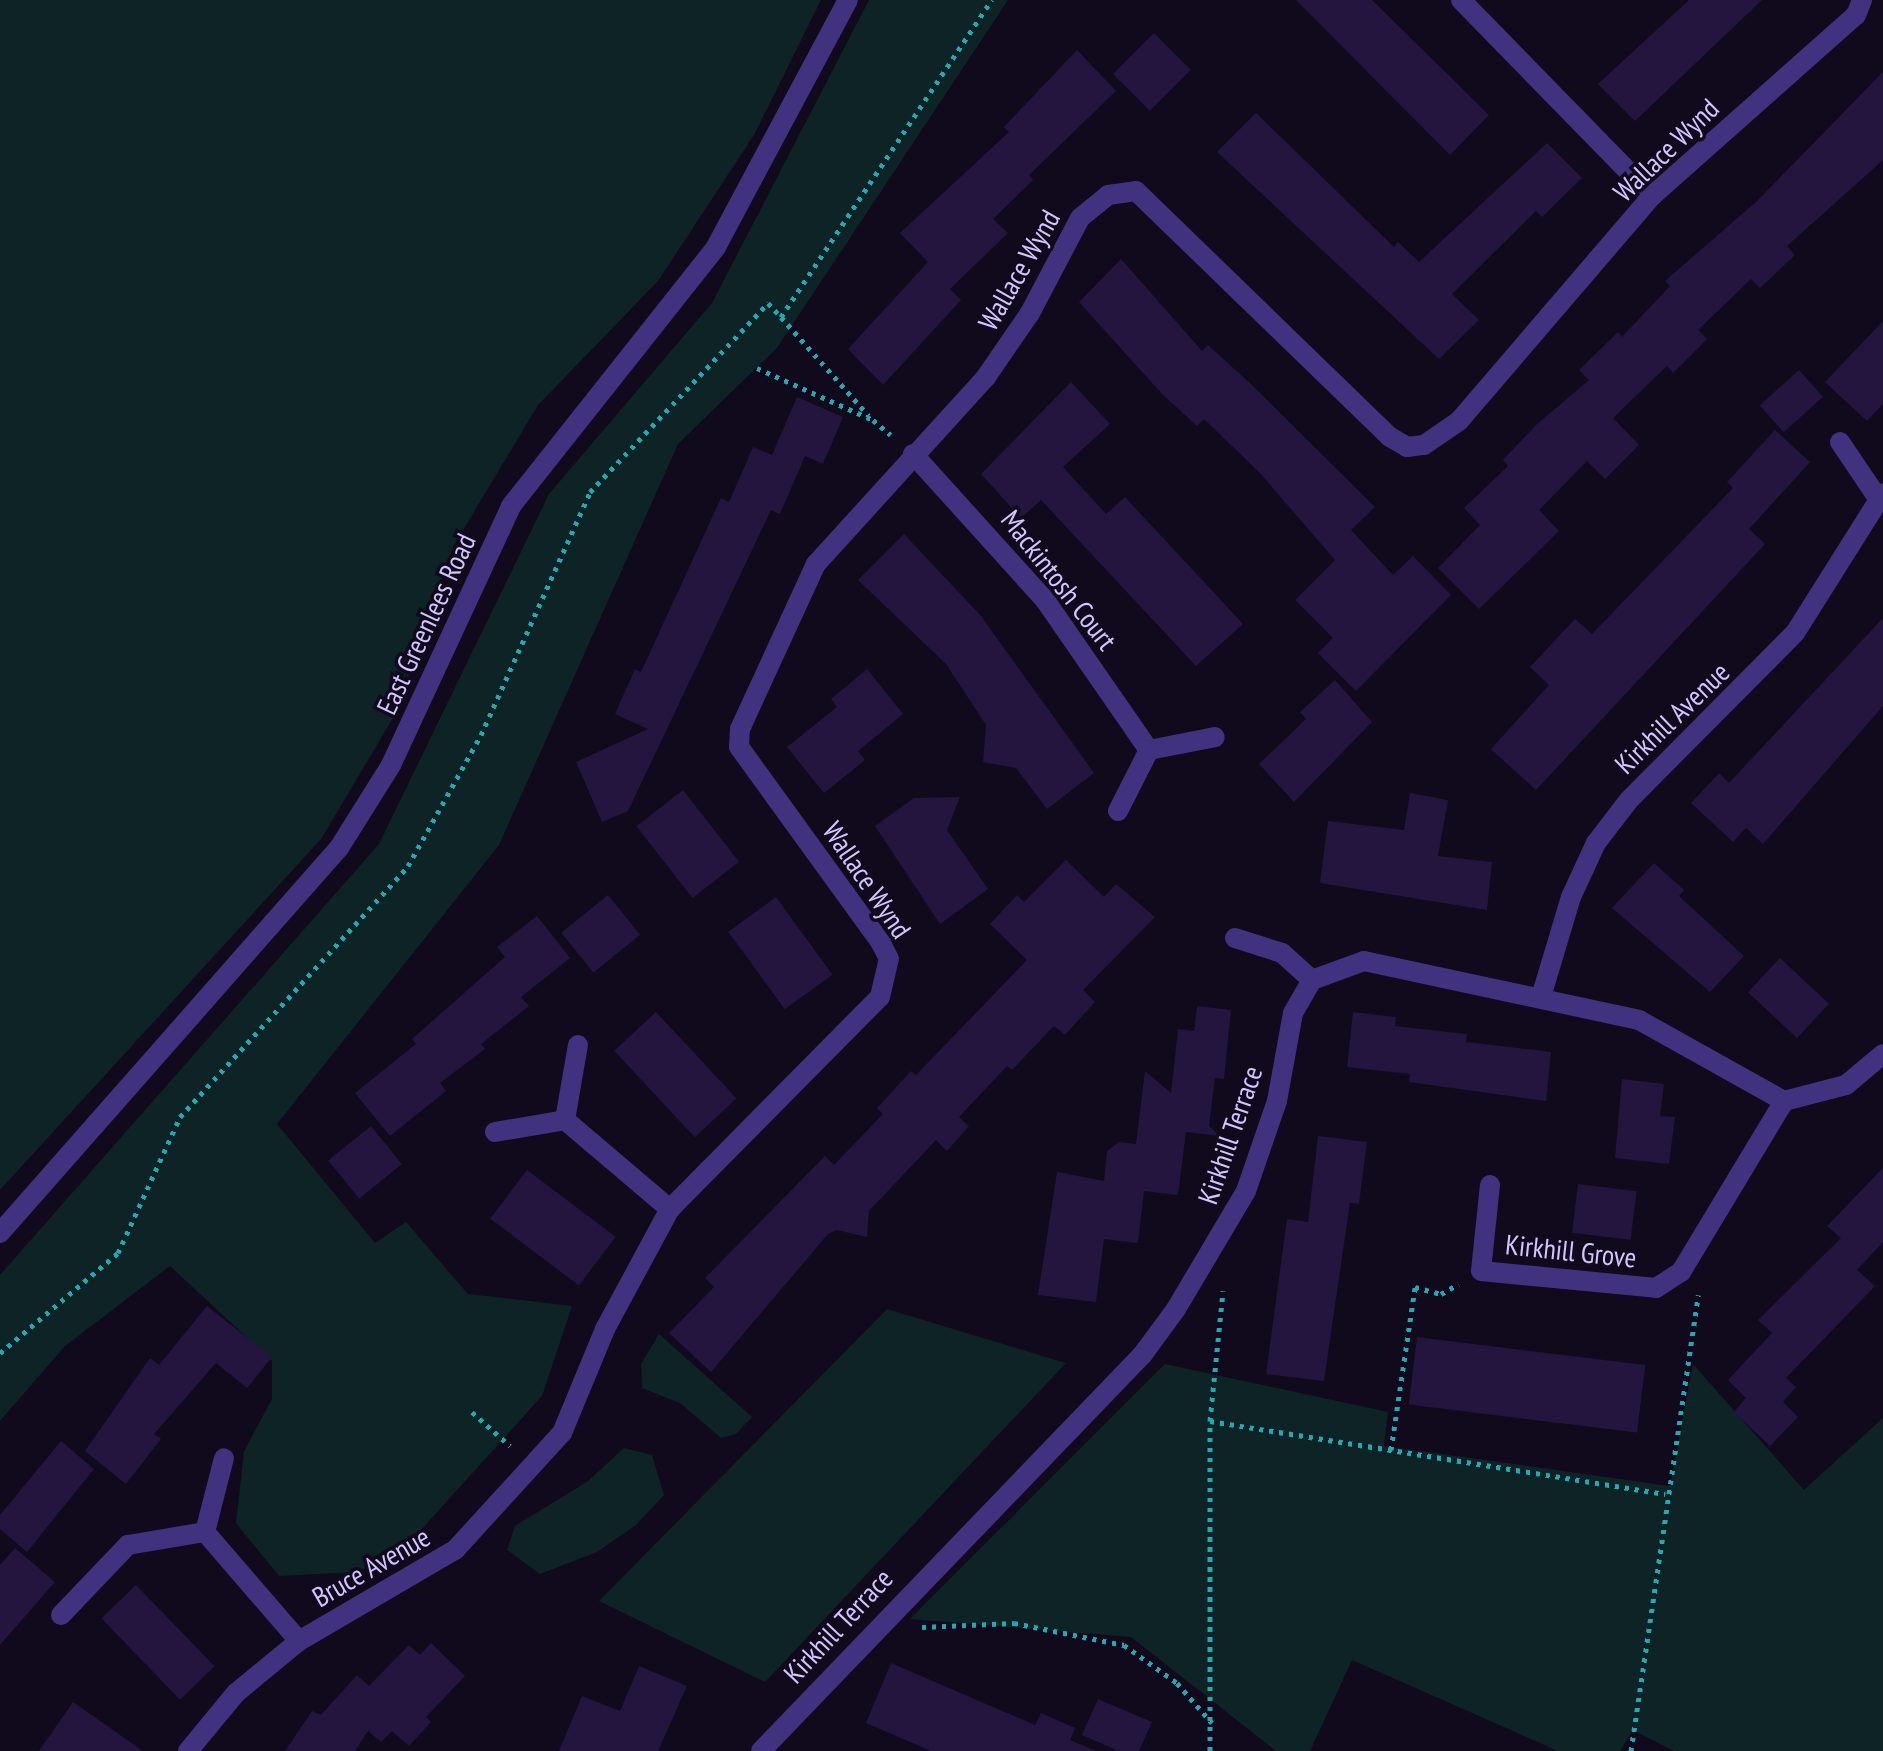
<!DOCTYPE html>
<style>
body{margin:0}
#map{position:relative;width:1883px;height:1751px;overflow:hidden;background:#100a1c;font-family:"PT Sans Narrow",sans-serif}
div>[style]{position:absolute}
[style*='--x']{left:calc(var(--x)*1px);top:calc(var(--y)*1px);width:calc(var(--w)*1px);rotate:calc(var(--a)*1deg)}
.green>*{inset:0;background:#0d2326}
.building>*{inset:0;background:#23153e;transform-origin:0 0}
.path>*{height:5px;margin-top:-2.5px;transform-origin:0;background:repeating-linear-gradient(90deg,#26a7b2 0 4px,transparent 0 10px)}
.minor>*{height:20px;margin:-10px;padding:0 10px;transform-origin:10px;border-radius:10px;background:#40327e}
span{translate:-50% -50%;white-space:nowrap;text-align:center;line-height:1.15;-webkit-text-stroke:7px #100a1c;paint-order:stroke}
.street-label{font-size:28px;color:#d4c5ff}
</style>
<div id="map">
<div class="green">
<i style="clip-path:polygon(0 0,821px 0,754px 135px,658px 281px,538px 405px,454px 545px,396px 713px,321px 839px,0 1190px)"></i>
<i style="clip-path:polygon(869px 0,1008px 0,777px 348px,678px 444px,499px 845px,277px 1124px,375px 1243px,406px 1222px,468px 1294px,572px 1306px,542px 1396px,410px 1542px,358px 1572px,279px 1576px,236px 1523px,244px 1451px,272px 1399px,272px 1361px,170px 1266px,65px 1346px,0 1421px,0 1275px,379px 844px,549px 494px,712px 303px)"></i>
<i style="clip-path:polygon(887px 1309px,1066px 1363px,765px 1682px,599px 1601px)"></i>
<i style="clip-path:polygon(659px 1334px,752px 1417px,736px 1434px,721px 1438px,680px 1403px,642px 1388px,641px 1364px)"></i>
<i style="clip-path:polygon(1165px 1364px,1388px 1412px,1384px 1446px,1670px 1486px,1693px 1364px,1804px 1490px,1883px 1418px,1883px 1751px,1674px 1751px,1633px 1730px,1620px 1751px,1558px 1751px,1352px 1660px,1310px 1751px,1276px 1751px,1131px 1637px,910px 1619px)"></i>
<i style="clip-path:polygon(624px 1448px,652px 1455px,664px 1495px,636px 1525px,597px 1552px,540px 1574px,507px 1550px,515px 1526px,588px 1481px)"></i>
</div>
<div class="building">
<i style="clip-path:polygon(1296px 0,1372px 0,1489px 115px,1450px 155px)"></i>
<i style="clip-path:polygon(1689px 0,1762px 0,1635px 121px,1598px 84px)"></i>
<i style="left:1154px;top:33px;width:52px;height:58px;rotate:45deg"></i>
<i style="clip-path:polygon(1077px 50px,1116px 91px,1029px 175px,1033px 180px,993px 219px,1008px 233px,950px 289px,961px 300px,883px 385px,848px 349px,928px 262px,900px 233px,1009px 132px,1004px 127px)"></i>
<i style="clip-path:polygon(1883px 72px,1883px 160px,1787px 246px,1795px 255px,1760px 288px,1751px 279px,1698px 330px,1707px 339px,1673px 373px,1667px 366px,1613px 418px,1639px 445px,1605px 479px,1587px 461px,1539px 510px,1559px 531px,1479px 609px,1438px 568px,1480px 525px,1464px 508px,1508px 466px,1503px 460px,1536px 425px,1589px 380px,1579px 370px,1618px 332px,1622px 337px,1670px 286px,1665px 281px,1757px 201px)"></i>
<i style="clip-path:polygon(1256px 113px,1394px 247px,1398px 242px,1419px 262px,1547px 143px,1582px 178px,1542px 217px,1536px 211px,1452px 294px,1479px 320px,1439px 359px,1217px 152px)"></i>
<i style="clip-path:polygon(1121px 259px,1202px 351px,1208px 345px,1252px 385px,1375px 507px,1351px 530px,1393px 575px,1413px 556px,1451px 595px,1356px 691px,1318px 653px,1333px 638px,1295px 600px,1335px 560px,1259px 472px,1204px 419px,1197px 426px,1162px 394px,1079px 302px)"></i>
<i style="clip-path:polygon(1883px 321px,1883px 404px,1867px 421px,1825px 382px)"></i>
<i style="left:1799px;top:370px;width:36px;height:53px;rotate:48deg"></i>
<i style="clip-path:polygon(1071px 382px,1110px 424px,1063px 467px,1106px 514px,1125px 497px,1243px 624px,1196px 666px,1041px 500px,1021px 518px,981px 474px)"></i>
<i style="clip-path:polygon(797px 397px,843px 417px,823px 464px,805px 456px,780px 514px,771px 510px,628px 811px,602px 822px,576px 762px,648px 729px,615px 714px,635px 669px,641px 672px,721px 498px,729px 502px,753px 447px,772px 455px)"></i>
<i style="clip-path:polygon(1775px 430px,1810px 462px,1749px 529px,1765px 544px,1536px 790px,1491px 749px,1549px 685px,1530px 667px,1575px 619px,1592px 634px,1733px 488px,1727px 482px)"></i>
<i style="clip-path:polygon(904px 534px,981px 616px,1094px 773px,1047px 809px,1016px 768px,983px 762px,986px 725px,946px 664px,858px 580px)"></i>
<i style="clip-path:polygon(1883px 618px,1883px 706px,1763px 844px,1746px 828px,1733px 842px,1691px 803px,1719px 773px,1729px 783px)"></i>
<i style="clip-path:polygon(867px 669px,903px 714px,858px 751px,865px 760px,824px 793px,787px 747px,837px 707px,831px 699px)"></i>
<i style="clip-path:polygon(1335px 680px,1372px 722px,1294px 802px,1259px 764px,1306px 719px,1300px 712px)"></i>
<i style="left:683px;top:790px;width:91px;height:59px;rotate:52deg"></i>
<i style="clip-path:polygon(1410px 793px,1448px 800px,1438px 856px,1492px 862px,1487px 910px,1320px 883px,1328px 821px,1404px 830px)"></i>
<i style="clip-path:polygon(960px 797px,947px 830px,988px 889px,940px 924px,875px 826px,914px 798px)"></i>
<i style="clip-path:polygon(1066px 860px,1104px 897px,1116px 884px,1155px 917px,1083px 990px,1095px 1002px,1065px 1035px,1054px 1026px,1012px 1070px,1007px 1066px,959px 1117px,969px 1126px,947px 1151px,936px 1140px,869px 1211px,867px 1237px,836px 1230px,828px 1234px,711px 1372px,669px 1333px,714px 1287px,705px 1278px,825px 1156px,834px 1165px,883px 1114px,877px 1108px,911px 1071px,916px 1075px,1027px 960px,990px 924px,1017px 895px,1024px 902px)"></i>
<i style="clip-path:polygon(1654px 863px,1684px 890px,1679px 896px,1744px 956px,1710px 992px,1612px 908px)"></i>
<i style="left:608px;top:895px;width:51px;height:60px;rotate:51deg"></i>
<i style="left:776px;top:897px;width:96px;height:59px;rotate:54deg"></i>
<i style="clip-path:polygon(537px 916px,570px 958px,521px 997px,529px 1006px,481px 1044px,485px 1049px,440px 1083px,446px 1091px,390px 1136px,355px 1093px,416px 1044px,412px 1039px,505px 957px,497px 947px)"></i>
<i style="left:1780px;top:958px;width:67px;height:47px;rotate:43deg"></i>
<i style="clip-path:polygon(1197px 1006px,1231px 1010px,1224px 1079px,1215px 1078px,1209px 1126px,1220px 1136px,1186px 1132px,1178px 1195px,1144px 1191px,1138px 1243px,1104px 1239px,1096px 1302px,1038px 1295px,1057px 1172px,1104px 1181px,1107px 1151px,1119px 1142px,1136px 1144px,1145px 1071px,1171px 1093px,1178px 1029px,1194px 1031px)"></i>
<i style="left:656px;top:1012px;width:118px;height:57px;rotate:47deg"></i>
<i style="clip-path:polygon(1353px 1012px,1396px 1017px,1395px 1026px,1467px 1034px,1466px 1042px,1551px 1052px,1546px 1101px,1409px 1082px,1410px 1074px,1347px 1067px)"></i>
<i style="clip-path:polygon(1622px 1079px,1664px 1084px,1660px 1116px,1675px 1117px,1669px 1164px,1615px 1158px)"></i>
<i style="left:371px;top:1126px;width:49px;height:55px;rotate:51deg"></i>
<i style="clip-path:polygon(1318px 1136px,1367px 1142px,1359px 1204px,1350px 1203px,1324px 1381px,1266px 1374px,1287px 1219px,1308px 1222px)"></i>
<i style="clip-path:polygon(1883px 1168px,1883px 1242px,1857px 1270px,1875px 1286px,1786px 1378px,1796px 1387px,1783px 1402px,1798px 1417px,1770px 1446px,1734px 1412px,1746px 1398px,1728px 1380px,1772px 1333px,1758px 1320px,1841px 1238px,1827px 1226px)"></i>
<i style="left:527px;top:1170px;width:111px;height:61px;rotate:37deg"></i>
<i style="left:1578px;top:1184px;width:59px;height:49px;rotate:7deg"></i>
<i style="clip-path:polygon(207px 1306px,272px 1357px,247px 1388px,216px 1363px,154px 1434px,161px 1439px,126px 1484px,85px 1451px,150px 1358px,159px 1365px)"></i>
<i style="left:1417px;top:1337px;width:230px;height:68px;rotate:7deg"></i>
<i style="clip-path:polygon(61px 1441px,94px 1469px,27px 1552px,0 1529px,0 1515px)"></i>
<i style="clip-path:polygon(15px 1548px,55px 1582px,0 1645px,0 1565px)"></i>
<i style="left:136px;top:1585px;width:113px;height:48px;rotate:46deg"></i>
<i style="clip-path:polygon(431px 1643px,465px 1676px,426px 1717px,431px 1722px,409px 1746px,392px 1731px,381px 1742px,368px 1731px,355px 1751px,285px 1751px,312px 1711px,321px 1715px,357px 1675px,369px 1686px,409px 1645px,420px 1655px)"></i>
<i style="clip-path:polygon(891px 1663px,1035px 1725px,1041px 1713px,1075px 1728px,1070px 1740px,1096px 1751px,931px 1751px,866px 1723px)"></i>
<i style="clip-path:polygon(639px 1666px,687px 1686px,658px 1751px,559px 1751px,582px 1696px,620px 1711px)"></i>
<i style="clip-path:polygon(1098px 1699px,1152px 1722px,1139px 1751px,1119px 1751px,1082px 1735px)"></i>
<i style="clip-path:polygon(73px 1702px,143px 1751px,39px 1751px)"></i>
</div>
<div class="path">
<i style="--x:781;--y:317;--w:132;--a:48.4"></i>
<i style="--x:757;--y:368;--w:127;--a:24.1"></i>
<i style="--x:873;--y:420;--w:23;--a:40"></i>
<i style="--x:0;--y:1353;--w:155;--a:-40.3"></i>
<i style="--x:118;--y:1253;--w:149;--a:-65.5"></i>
<i style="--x:180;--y:1117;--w:339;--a:-47.7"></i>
<i style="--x:408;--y:866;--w:150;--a:-60.9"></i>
<i style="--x:481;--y:735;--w:266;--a:-65.8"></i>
<i style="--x:590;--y:492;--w:260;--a:-46.7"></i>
<i style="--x:768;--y:303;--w:19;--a:47"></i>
<i style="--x:781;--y:317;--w:381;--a:-56.4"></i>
<i style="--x:472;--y:1412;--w:51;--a:41.8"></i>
<i style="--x:1210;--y:1421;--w:461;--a:9.1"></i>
<i style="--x:1391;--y:1450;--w:165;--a:-81.6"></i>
<i style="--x:1415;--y:1287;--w:27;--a:15"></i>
<i style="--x:1441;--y:1294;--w:20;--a:-30"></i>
<i style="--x:922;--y:1627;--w:92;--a:-2.5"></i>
<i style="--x:1014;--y:1623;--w:112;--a:11.3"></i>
<i style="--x:1124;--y:1645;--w:65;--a:35.6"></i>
<i style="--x:1177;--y:1683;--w:53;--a:48.8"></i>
<i style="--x:1210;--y:1751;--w:330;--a:-90"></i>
<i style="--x:1210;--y:1421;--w:131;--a:-84.3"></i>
<i style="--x:1631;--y:1751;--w:461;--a:-81.6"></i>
</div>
<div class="minor">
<i style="--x:1461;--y:0;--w:274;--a:45.7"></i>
<i style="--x:1840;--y:442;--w:66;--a:56.1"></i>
<i style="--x:913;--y:454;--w:197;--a:47.9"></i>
<i style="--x:1045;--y:600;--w:183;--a:55.3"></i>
<i style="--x:1149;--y:750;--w:67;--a:-11.1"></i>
<i style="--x:1118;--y:811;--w:68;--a:-63.1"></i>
<i style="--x:1235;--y:938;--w:49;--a:17.7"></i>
<i style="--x:1282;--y:953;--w:40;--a:42"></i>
<i style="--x:1541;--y:997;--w:104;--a:-73.3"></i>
<i style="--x:1571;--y:897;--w:60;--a:-65.2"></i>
<i style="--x:1596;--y:843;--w:54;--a:-52.5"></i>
<i style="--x:1629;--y:800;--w:235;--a:-45.2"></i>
<i style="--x:1795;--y:633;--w:165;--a:-57.8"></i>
<i style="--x:565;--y:1120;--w:76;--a:-80.2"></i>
<i style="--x:495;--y:1132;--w:71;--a:-9.7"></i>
<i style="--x:565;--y:1120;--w:138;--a:40.3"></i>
<i style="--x:1490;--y:1185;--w:86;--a:96"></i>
<i style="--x:1481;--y:1271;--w:176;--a:5.5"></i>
<i style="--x:1656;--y:1288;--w:30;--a:-33"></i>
<i style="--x:1681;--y:1272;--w:200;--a:-58.9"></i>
<i style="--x:0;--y:1233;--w:513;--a:-48.64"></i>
<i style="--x:339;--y:848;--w:98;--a:-57.9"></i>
<i style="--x:391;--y:765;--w:285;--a:-65.1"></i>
<i style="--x:511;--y:506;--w:330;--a:-51.6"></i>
<i style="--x:716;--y:247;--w:280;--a:-61.9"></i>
<i style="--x:205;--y:1532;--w:76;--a:-75.6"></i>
<i style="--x:61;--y:1615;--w:97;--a:-46.3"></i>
<i style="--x:128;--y:1545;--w:78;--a:-9.6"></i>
<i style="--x:205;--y:1532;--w:144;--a:49.2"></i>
<i style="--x:188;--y:1751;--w:75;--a:-50.4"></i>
<i style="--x:236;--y:1693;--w:82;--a:-39.5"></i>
<i style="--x:299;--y:1641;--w:181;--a:-30.3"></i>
<i style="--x:455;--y:1550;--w:159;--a:-47.6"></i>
<i style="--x:562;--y:1433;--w:113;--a:-67.5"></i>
<i style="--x:605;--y:1329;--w:136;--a:-61.6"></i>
<i style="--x:670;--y:1209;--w:298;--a:-45.3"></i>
<i style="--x:880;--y:997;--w:39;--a:-77"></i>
<i style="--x:889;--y:959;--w:18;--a:-117"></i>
<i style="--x:881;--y:943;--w:242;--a:-125.9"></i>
<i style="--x:739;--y:747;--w:18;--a:-87"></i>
<i style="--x:740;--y:729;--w:182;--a:-65.3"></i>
<i style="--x:816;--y:564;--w:253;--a:-47.7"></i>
<i style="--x:986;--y:377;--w:78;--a:-55.5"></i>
<i style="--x:1030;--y:313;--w:107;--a:-62.2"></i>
<i style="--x:1080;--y:218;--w:36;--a:-39"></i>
<i style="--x:1108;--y:195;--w:28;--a:-8"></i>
<i style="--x:1136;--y:191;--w:354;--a:44.1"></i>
<i style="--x:1390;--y:437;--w:20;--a:30"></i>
<i style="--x:1407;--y:447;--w:17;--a:-7"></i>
<i style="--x:1424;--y:445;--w:42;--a:-34.4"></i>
<i style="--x:1459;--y:421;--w:296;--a:-49.4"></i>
<i style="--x:1652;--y:196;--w:273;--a:-41.6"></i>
<i style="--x:1856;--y:15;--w:16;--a:-68"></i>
<i style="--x:761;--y:1751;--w:551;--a:-46.1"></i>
<i style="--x:1143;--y:1354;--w:56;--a:-53.7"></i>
<i style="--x:1176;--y:1309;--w:137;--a:-59.3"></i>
<i style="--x:1246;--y:1191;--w:95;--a:-71"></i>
<i style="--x:1277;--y:1101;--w:89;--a:-79.7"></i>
<i style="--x:1293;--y:1013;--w:38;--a:-60"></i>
<i style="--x:1312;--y:980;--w:55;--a:-20.1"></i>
<i style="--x:1364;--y:961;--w:281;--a:12.1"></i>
<i style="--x:1639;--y:1020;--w:166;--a:29.2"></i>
<i style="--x:1784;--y:1101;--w:64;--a:-14.5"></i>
<i style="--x:1846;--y:1085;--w:48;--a:-40"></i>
</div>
<div class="street-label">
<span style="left:1666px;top:150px;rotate:-44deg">Wallace Wynd</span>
<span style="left:1019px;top:270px;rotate:-60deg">Wallace Wynd</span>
<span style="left:1059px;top:580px;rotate:52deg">Mackintosh Court</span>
<span style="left:426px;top:624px;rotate:-65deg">East Greenlees Road</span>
<span style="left:1672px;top:718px;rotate:-44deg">Kirkhill Avenue</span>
<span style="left:867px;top:880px;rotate:56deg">Wallace Wynd</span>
<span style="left:1230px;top:1135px;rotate:-71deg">Kirkhill Terrace</span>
<span style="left:1571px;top:1251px;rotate:6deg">Kirkhill Grove</span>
<span style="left:371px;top:1567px;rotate:-30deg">Bruce Avenue</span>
<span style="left:838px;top:1626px;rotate:-47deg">Kirkhill Terrace</span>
</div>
</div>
